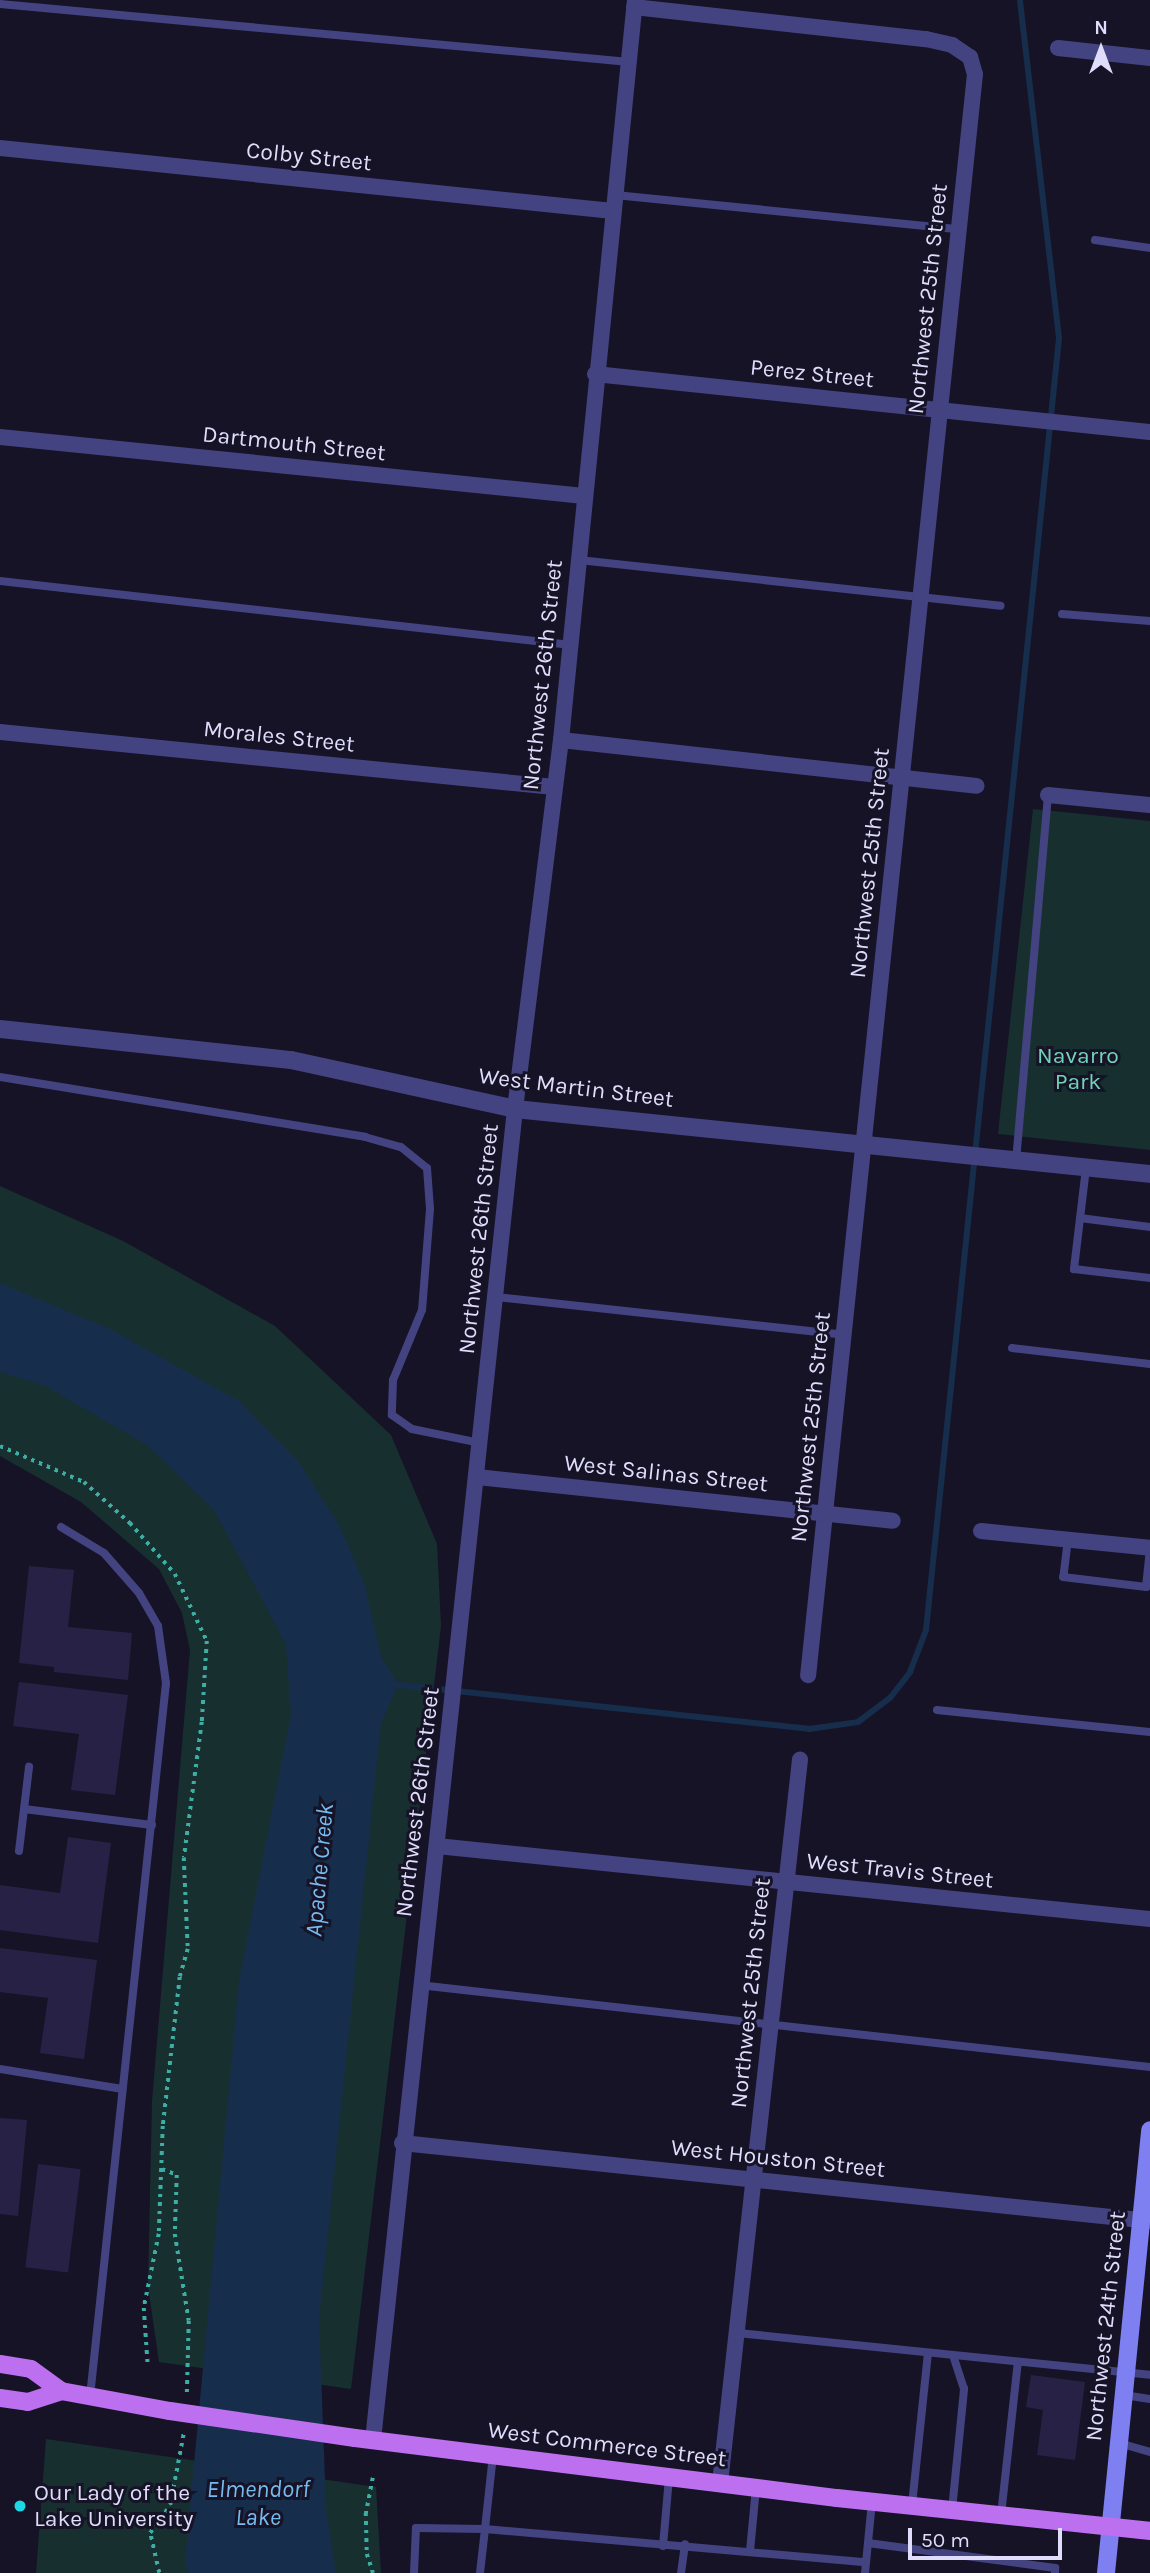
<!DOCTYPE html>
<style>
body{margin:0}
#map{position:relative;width:1150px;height:2573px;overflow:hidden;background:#161327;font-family:Karla,sans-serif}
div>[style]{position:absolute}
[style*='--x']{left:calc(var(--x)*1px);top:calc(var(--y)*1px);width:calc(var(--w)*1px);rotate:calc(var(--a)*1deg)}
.green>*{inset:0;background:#17302f}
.water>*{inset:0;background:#172d4c}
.stream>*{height:6px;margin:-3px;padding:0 3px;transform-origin:3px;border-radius:3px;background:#172d4c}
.building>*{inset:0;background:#272146;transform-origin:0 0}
.path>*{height:3.5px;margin-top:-1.75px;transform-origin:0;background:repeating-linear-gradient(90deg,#3eaea4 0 3.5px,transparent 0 8.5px)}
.service>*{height:8px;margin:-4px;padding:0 4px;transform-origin:4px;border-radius:4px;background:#444381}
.minor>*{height:16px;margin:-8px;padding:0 8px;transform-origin:8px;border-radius:8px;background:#444381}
.tertiary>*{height:18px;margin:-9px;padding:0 9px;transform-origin:9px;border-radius:9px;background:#444381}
.secondary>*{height:18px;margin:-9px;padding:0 9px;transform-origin:9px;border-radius:9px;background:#7e7ff1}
.primary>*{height:18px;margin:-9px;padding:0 9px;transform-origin:9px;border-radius:9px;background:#bc70ef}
.primary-bridge>*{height:18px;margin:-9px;padding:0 9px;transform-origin:9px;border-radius:9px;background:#bc70ef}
.dots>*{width:19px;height:19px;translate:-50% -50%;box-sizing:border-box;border:4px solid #161327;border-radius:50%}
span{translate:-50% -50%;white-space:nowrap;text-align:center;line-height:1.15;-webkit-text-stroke:6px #161327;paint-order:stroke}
.street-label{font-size:23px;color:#dfddfb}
.park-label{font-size:23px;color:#70d4b8}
.poi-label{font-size:23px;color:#dfddfb}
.left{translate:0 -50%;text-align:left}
.water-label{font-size:24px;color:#76bbf0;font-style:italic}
.north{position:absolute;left:1066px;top:14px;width:70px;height:70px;-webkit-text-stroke:5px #161327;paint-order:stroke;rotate:0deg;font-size:19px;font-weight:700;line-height:28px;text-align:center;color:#dfddfb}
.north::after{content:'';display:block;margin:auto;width:24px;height:32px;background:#dfddfb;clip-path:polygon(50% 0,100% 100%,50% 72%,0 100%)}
.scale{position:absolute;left:908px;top:2528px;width:154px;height:32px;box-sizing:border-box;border:4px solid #dfddfb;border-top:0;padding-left:9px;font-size:21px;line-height:24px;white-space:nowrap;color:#dfddfb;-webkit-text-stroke:5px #161327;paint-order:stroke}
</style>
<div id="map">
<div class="green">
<i style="clip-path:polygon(1033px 809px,1150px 821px,1150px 1150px,998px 1134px)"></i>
<i style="clip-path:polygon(0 1186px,123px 1241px,275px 1326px,391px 1435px,437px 1544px,441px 1626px,351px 2389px,159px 2362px,148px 2286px,152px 2101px,190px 1650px,182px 1613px,159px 1569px,81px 1502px,0 1456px)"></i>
<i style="clip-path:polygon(46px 2439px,376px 2487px,381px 2573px,36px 2573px)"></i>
</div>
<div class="water">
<i style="clip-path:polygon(0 1283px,110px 1329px,239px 1401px,298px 1461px,338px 1523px,364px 1582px,381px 1656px,398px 1685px,381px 1723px,319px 2319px,326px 2508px,336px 2573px,188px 2573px,185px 2561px,239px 1981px,291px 1714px,286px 1644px,214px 1510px,147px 1445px,45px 1386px,0 1372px)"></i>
</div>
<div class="stream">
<i style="--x:390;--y:1684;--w:421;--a:6.1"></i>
<i style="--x:809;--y:1729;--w:49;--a:-8.1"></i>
<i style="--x:858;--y:1722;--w:40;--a:-37"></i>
<i style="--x:890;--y:1698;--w:33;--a:-52"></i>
<i style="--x:910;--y:1672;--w:45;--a:-69.1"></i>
<i style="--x:926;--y:1630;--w:1299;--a:-84.12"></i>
<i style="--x:1059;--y:338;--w:340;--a:-96.6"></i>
</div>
<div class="building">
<i style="clip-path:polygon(29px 1566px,74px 1570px,68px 1627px,132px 1633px,128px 1680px,54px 1672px,54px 1667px,19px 1663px)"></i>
<i style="clip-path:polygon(19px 1682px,128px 1695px,115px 1795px,71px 1790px,79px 1734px,13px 1726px)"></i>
<i style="clip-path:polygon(68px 1837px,111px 1843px,98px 1943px,0 1930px,0 1885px,60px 1893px)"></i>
<i style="clip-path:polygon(0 1948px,97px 1960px,84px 2059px,40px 2053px,48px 1998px,0 1992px)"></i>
<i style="clip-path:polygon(0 2118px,27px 2120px,18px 2216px,0 2214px)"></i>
<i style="left:38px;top:2164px;width:43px;height:104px;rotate:7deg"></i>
<i style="clip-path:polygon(1031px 2375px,1085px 2382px,1075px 2460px,1037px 2455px,1043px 2410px,1026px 2407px)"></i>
</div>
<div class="path">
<i style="--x:0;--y:1446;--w:91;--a:23.2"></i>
<i style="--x:84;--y:1482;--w:62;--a:41.7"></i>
<i style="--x:130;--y:1523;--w:68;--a:48.6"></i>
<i style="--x:175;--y:1574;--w:74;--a:64.5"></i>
<i style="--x:207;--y:1641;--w:81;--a:93.5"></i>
<i style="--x:202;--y:1722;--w:137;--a:97.5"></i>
<i style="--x:184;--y:1858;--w:91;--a:87.5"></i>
<i style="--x:188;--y:1949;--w:29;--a:106"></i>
<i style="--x:180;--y:1977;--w:150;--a:96.5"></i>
<i style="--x:163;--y:2126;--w:108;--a:92.1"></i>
<i style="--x:159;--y:2234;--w:76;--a:101.5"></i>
<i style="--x:144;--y:2308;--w:59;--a:86.1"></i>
<i style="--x:162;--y:2169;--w:16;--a:22"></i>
<i style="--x:177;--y:2175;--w:59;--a:91.9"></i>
<i style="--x:175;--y:2234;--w:88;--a:80.9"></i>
<i style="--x:189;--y:2321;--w:75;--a:91.5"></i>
<i style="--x:373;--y:2478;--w:36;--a:101"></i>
<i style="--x:366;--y:2513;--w:41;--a:88.6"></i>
<i style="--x:367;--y:2554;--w:20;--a:72"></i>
<i style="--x:159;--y:2573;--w:41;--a:-102.7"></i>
<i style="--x:150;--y:2533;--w:34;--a:-54"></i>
<i style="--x:170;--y:2505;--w:75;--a:-79.3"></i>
</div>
<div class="service">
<i style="--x:0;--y:4;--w:632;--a:5.27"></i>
<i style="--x:615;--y:195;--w:345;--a:5.7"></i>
<i style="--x:1095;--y:240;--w:56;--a:8.3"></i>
<i style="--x:579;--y:560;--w:424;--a:6.2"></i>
<i style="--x:0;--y:581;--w:575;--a:6.4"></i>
<i style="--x:1062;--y:614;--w:88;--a:4.5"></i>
<i style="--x:0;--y:1077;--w:370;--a:9.3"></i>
<i style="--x:365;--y:1137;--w:37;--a:16"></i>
<i style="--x:401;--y:1147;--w:33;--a:39"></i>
<i style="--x:427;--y:1168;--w:41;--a:85.8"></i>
<i style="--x:430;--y:1209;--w:101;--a:94.5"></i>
<i style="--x:422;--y:1310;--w:76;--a:112.5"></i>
<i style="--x:393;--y:1380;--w:35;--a:92"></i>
<i style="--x:392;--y:1415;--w:24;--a:35"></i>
<i style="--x:412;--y:1429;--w:69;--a:11.6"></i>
<i style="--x:1016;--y:1161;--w:367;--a:-85"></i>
<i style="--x:1086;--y:1168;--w:102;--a:96.8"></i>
<i style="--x:1074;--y:1269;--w:77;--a:6.8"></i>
<i style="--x:1080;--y:1218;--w:71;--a:7.3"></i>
<i style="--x:496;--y:1297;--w:350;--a:6.2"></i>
<i style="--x:1012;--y:1348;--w:139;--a:6.6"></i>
<i style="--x:61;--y:1527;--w:50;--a:31.2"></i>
<i style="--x:104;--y:1553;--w:53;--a:48.8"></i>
<i style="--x:139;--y:1593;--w:38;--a:60"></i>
<i style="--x:158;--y:1626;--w:58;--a:82"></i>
<i style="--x:166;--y:1683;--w:717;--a:96.08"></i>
<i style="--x:1068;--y:1539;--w:38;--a:97"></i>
<i style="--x:1063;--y:1577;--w:84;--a:6.9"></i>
<i style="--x:1146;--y:1587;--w:39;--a:-84"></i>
<i style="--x:937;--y:1710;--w:214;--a:5.9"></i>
<i style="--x:24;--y:1809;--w:129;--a:7.1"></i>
<i style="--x:19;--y:1851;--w:85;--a:-83.2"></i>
<i style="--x:419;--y:1985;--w:736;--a:6.4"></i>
<i style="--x:0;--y:2069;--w:124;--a:9.3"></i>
<i style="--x:738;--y:2333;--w:414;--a:5.8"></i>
<i style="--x:1124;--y:2395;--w:26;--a:9"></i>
<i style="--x:1119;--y:2443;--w:32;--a:16"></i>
<i style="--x:493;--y:2455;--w:74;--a:96.2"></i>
<i style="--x:485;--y:2529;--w:382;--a:5"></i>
<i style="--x:912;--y:2505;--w:153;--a:-84"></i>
<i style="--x:952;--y:2510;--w:122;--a:-84.3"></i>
<i style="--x:964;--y:2389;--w:35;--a:-108"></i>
<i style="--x:1001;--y:2515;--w:154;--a:-83.7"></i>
<i style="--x:868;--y:2543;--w:189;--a:7.6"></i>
<i style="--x:1055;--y:2568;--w:5;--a:90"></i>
<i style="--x:663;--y:2546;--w:69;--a:-85"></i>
<i style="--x:750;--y:2551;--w:63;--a:-84.6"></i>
<i style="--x:414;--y:2573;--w:45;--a:-87.5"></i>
<i style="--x:416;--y:2528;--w:69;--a:0.8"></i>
<i style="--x:485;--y:2529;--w:44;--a:96.5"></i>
<i style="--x:681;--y:2573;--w:29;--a:-82"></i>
<i style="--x:865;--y:2573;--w:72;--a:-84.4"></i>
</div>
<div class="minor">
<i style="--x:634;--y:7;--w:294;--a:6.3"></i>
<i style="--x:926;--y:39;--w:27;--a:13"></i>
<i style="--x:952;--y:45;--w:22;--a:34"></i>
<i style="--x:970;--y:57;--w:18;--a:74"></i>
<i style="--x:975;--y:74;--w:1610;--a:95.95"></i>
<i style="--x:1058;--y:48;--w:93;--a:6.2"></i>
<i style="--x:0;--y:148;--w:616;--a:5.87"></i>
<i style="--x:595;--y:374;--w:558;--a:5.97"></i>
<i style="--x:0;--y:437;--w:587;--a:5.77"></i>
<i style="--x:0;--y:732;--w:557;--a:5.67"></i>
<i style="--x:561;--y:740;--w:418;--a:6.3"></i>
<i style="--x:1048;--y:795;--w:102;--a:5.6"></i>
<i style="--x:477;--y:1477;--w:418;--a:6"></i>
<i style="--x:981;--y:1531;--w:170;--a:5.7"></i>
<i style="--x:437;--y:1846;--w:717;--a:5.85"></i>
<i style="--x:402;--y:2143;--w:752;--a:5.95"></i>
<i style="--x:373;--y:2440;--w:1339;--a:-83.91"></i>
<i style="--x:515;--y:1109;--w:372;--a:-82.9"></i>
<i style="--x:561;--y:740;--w:744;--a:-84.29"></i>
<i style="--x:720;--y:2483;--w:728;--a:-83.69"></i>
</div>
<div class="tertiary">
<i style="--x:0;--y:1029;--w:293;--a:6.1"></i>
<i style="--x:291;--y:1060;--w:229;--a:12.3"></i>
<i style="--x:515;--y:1109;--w:638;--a:5.84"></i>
</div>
<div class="secondary">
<i style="--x:1106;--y:2573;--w:445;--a:-84.3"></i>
</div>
<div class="primary">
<i style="--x:0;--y:2364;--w:31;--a:9"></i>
<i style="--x:31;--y:2369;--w:37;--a:36"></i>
<i style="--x:61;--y:2391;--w:111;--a:10.4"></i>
<i style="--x:0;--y:2398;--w:28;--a:8"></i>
<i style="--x:28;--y:2402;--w:35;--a:-18"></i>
<i style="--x:355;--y:2438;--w:486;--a:7.1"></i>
<i style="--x:837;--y:2498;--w:315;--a:6"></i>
</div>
<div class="primary-bridge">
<i style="--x:170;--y:2411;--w:187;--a:8.3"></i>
</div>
<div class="dots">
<i style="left:20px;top:2506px;background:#1ed7e6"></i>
</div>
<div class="street-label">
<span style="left:309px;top:157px;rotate:6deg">Colby Street</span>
<span style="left:928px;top:299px;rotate:-84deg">Northwest 25th Street</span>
<span style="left:812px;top:374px;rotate:6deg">Perez Street</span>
<span style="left:294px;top:444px;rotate:6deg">Dartmouth Street</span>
<span style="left:543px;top:675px;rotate:-84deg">Northwest 26th Street</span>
<span style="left:279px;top:737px;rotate:6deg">Morales Street</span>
<span style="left:870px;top:863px;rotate:-84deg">Northwest 25th Street</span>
<span style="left:576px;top:1088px;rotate:7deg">West Martin Street</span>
<span style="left:479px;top:1239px;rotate:-84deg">Northwest 26th Street</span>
<span style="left:811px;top:1427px;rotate:-84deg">Northwest 25th Street</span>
<span style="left:666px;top:1474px;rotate:6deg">West Salinas Street</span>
<span style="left:418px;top:1802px;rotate:-83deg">Northwest 26th Street</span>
<span style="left:900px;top:1871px;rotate:6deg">West Travis Street</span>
<span style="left:751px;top:1993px;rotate:-84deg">Northwest 25th Street</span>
<span style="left:778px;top:2159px;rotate:6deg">West Houston Street</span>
<span style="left:1106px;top:2326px;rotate:-84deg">Northwest 24th Street</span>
<span style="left:607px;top:2445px;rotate:7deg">West Commerce Street</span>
</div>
<div class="park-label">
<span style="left:1078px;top:1069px">Navarro<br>Park</span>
</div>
<div class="poi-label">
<span class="left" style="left:34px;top:2506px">Our Lady of the<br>Lake University</span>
</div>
<div class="water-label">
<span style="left:320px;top:1870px;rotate:-85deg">Apache Creek</span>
<span style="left:258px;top:2504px">Elmendorf<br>Lake</span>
</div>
<div class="north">N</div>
<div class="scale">50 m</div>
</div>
